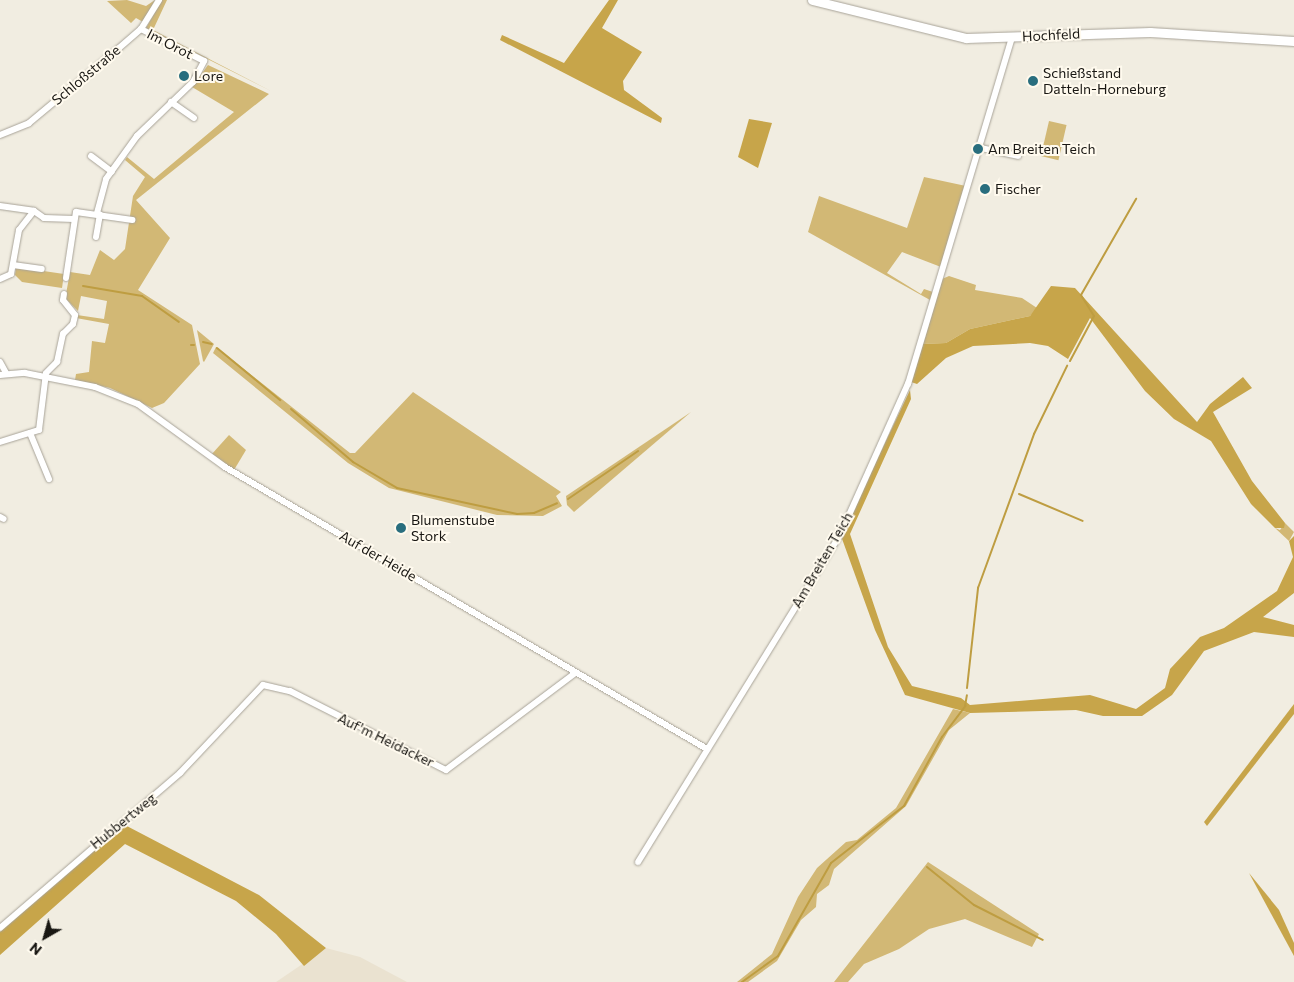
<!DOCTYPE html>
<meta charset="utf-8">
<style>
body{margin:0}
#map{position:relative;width:1294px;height:982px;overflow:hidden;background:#f1ede1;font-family:Commissioner,sans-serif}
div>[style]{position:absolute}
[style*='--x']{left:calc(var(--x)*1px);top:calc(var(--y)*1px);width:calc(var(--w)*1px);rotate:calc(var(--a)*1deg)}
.built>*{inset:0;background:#eae2d0}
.green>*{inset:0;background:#d2b875;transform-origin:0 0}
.forest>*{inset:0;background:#c7a54a}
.stream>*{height:2px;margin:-1px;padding:0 1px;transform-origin:1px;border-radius:1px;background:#be9d41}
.roads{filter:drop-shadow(0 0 1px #a8a398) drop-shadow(0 0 1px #a8a398)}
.street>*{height:6px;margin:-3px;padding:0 3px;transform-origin:3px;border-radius:3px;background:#fff}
.secondary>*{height:9px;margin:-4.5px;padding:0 4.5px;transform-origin:4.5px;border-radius:4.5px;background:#fff}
.dots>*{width:14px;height:14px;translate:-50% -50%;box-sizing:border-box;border:2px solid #fffaee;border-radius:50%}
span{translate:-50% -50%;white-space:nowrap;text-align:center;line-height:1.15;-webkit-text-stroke:4px #fffaee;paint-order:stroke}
.street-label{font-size:14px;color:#191713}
.poi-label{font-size:14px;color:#191713}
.left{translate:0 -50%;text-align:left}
.north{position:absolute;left:20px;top:912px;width:50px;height:50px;-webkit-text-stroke:4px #fffaee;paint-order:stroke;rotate:218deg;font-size:14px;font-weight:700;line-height:20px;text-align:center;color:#191713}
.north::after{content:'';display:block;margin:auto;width:18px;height:22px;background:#191713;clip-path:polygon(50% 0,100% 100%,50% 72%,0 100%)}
</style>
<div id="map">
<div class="built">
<i style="clip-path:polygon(326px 948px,360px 957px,407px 982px,276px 982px)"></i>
</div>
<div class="green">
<i style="clip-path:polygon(127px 0,146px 6px,155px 0,143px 22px,136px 18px,131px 23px,107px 1px)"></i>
<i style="clip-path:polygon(162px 0,167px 0,153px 30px,271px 91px,146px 28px)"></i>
<i style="clip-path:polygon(208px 65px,269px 94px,136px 200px,170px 238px,138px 290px,192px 325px,200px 364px,164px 403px,152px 408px,110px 388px,75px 380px,76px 374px,89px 372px,92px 341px,105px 343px,109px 324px,76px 318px,77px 315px,104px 319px,107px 301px,81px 296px,78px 311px,66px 299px,66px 294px,70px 272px,90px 275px,100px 250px,114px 260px,125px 249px,133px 196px,145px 177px,125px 160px,127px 157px,154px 179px,234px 112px,192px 87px)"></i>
<i style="left:1049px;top:121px;width:18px;height:36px;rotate:13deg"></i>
<i style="clip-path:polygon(924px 177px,966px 186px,941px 267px,902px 252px,887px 273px,921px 294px,924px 289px,933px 292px,930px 300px,808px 232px,819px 196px,907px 228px)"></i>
<i style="clip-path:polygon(16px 267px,64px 274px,62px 288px,22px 282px,15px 275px)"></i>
<i style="clip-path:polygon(949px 276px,976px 285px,975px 290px,1022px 298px,1037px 308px,1030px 316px,970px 329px,946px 343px,923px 344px,942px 279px)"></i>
<i style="clip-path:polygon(197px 330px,214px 344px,204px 362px,203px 361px)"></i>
<i style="clip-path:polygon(216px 347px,350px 453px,355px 453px,413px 392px,561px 492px,556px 496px,562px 506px,543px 516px,497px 515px,389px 488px,348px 463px,213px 353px)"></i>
<i style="clip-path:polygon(691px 412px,574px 512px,567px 505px,566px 496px)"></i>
<i style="clip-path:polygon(229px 435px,246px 450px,234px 470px,211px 455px)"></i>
<i style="clip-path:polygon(1285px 523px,1294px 532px,1289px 541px,1275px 528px,1280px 530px)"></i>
<i style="clip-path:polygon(953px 709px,970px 713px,949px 730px,906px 806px,834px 869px,829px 885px,817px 894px,816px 907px,801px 920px,777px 961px,748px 982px,737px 982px,772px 954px,798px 897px,817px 868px,846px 842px,857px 840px,896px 808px)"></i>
<i style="clip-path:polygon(928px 862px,1039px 934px,1032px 947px,965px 919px,929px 929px,899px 949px,864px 964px,848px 982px,834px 982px)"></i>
</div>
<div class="forest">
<i style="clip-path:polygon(609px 0,618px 0,602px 28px,642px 52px,623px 81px,624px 90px,662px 118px,661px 123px,500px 40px,502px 35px,564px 63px)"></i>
<i style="clip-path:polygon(749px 119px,772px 123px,758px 168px,738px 157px)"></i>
<i style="clip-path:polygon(1051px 286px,1075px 288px,1197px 422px,1210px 404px,1243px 377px,1252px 388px,1213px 412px,1252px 481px,1285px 523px,1284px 528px,1275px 528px,1251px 504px,1211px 441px,1174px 419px,1145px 391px,1090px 318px,1068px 359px,1048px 346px,1030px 343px,973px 346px,946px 358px,917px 384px,911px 382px,923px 344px,946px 343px,970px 329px,1030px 316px)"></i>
<i style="clip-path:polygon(910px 390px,911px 399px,850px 534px,888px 647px,912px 686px,961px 698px,970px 705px,1090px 695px,1136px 709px,1165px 688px,1170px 669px,1200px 637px,1224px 628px,1277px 591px,1293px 557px,1289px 541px,1294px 536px,1294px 593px,1263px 617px,1294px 625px,1294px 637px,1254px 632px,1204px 651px,1172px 695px,1142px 716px,1103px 716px,1076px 710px,970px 713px,905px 695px,875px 630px,841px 536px)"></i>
<i style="clip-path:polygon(1294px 704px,1294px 714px,1207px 826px,1204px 822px)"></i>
<i style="clip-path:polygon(123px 824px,259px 895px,326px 948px,304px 966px,276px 934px,236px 901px,125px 844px,0 955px,0 930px)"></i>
<i style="clip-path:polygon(1249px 873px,1279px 910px,1294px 943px,1294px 956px)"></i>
</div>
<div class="stream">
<i style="--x:83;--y:286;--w:60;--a:9.6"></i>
<i style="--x:142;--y:296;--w:45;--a:35.1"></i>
<i style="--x:203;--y:342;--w:9;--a:13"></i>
<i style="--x:191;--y:345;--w:3;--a:0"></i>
<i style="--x:217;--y:348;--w:82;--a:39.5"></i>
<i style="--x:1070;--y:361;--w:51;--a:-61.9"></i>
<i style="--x:1094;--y:316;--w:25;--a:-122"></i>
<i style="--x:1081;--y:295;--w:111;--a:-60.2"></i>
<i style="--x:291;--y:409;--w:82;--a:40.5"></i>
<i style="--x:353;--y:462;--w:51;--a:30.6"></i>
<i style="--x:397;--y:488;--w:123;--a:12.2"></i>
<i style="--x:517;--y:514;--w:17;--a:-3"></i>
<i style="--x:534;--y:513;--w:25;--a:-23"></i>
<i style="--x:1019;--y:494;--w:69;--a:22.9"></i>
<i style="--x:568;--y:499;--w:85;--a:-34.4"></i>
<i style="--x:967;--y:688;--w:101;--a:-83.7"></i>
<i style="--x:978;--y:588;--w:164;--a:-70"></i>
<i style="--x:1034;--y:434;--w:76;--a:-64.1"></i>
<i style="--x:927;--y:867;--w:60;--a:39"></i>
<i style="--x:974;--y:905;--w:77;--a:26.9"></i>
<i style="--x:742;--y:982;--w:44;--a:-35.8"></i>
<i style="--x:778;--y:956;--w:107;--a:-60.3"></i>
<i style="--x:831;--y:863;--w:93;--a:-38"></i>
<i style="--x:904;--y:806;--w:79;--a:-61.2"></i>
<i style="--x:942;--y:737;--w:39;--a:-53"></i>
<i style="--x:965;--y:706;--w:11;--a:-80"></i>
</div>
<div class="roads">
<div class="street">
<i style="--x:171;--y:102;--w:28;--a:35"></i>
<i style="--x:0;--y:135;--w:31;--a:-22"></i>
<i style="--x:29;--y:123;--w:117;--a:-39.8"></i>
<i style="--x:119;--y:48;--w:29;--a:-41"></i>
<i style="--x:141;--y:29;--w:34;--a:-58"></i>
<i style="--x:981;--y:148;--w:38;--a:12"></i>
<i style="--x:91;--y:156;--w:26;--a:37"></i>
<i style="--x:0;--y:206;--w:34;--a:8"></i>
<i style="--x:97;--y:213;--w:35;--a:-75"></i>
<i style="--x:106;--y:179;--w:53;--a:-54.2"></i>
<i style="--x:137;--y:136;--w:78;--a:-44"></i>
<i style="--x:193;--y:82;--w:24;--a:-62"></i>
<i style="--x:204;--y:61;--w:71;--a:-153.1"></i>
<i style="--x:96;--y:237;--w:23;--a:-80"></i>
<i style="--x:13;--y:265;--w:29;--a:8"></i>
<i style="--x:66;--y:278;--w:67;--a:-81.4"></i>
<i style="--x:76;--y:212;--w:57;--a:8.1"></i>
<i style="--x:0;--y:279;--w:12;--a:-24"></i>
<i style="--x:11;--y:274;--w:45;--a:-79.7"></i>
<i style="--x:19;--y:230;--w:24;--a:-52"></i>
<i style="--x:34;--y:211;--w:12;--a:35"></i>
<i style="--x:44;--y:218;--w:30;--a:2"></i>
<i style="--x:0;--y:362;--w:13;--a:61"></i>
<i style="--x:0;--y:375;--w:25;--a:-5"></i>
<i style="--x:25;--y:373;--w:71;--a:11.3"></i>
<i style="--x:95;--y:387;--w:46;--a:21.6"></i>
<i style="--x:138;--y:404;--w:107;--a:35.9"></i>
<i style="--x:225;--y:467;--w:558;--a:30.33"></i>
<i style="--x:30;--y:433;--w:50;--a:67.6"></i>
<i style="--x:0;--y:442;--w:41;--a:-17.1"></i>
<i style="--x:39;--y:430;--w:57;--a:-83"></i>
<i style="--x:46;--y:373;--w:16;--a:-45"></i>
<i style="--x:57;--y:362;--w:29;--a:-78"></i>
<i style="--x:63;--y:334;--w:14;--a:-45"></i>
<i style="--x:73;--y:324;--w:9;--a:-77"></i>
<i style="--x:75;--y:315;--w:19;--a:-129"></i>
<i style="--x:63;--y:300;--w:6;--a:-81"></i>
<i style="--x:0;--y:517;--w:4;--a:27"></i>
<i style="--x:638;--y:862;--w:384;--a:-58.3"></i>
<i style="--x:840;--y:535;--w:166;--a:-65.8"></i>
<i style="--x:908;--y:384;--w:362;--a:-73.3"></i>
<i style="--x:0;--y:928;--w:238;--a:-40.7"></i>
<i style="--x:180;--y:773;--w:121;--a:-46.7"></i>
<i style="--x:263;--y:685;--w:28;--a:13"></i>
<i style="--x:290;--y:691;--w:175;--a:26.9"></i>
<i style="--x:446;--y:770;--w:161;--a:-36.9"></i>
</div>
<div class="secondary">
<i style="--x:812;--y:0;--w:159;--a:13.9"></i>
<i style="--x:966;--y:38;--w:184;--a:-1.9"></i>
<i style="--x:1150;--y:32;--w:144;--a:3.6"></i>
</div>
</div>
<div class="dots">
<i style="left:184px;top:76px;background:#296e7e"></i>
<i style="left:1033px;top:81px;background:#296e7e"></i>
<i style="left:978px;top:149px;background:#296e7e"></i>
<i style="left:985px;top:189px;background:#296e7e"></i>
<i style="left:401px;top:528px;background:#296e7e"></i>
</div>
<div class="street-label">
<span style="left:1051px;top:35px;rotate:-3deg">Hochfeld</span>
<span style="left:170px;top:44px;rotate:27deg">Im Orot</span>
<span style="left:86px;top:75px;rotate:-40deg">Schloßstraße</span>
<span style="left:378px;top:556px;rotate:30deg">Auf der Heide</span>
<span style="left:822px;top:560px;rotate:-60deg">Am Breiten Teich</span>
<span style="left:386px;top:740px;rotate:26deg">Auf'm Heidacker</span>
<span style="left:123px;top:821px;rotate:-39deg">Hubbertweg</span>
</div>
<div class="poi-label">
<span class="left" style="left:1043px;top:81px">Schießstand<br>Datteln-Horneburg</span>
<span class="left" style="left:194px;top:76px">Lore</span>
<span class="left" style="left:988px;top:149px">Am Breiten Teich</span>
<span class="left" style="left:995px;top:189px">Fischer</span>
<span class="left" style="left:411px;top:528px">Blumenstube<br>Stork</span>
</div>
<div class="north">N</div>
</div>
